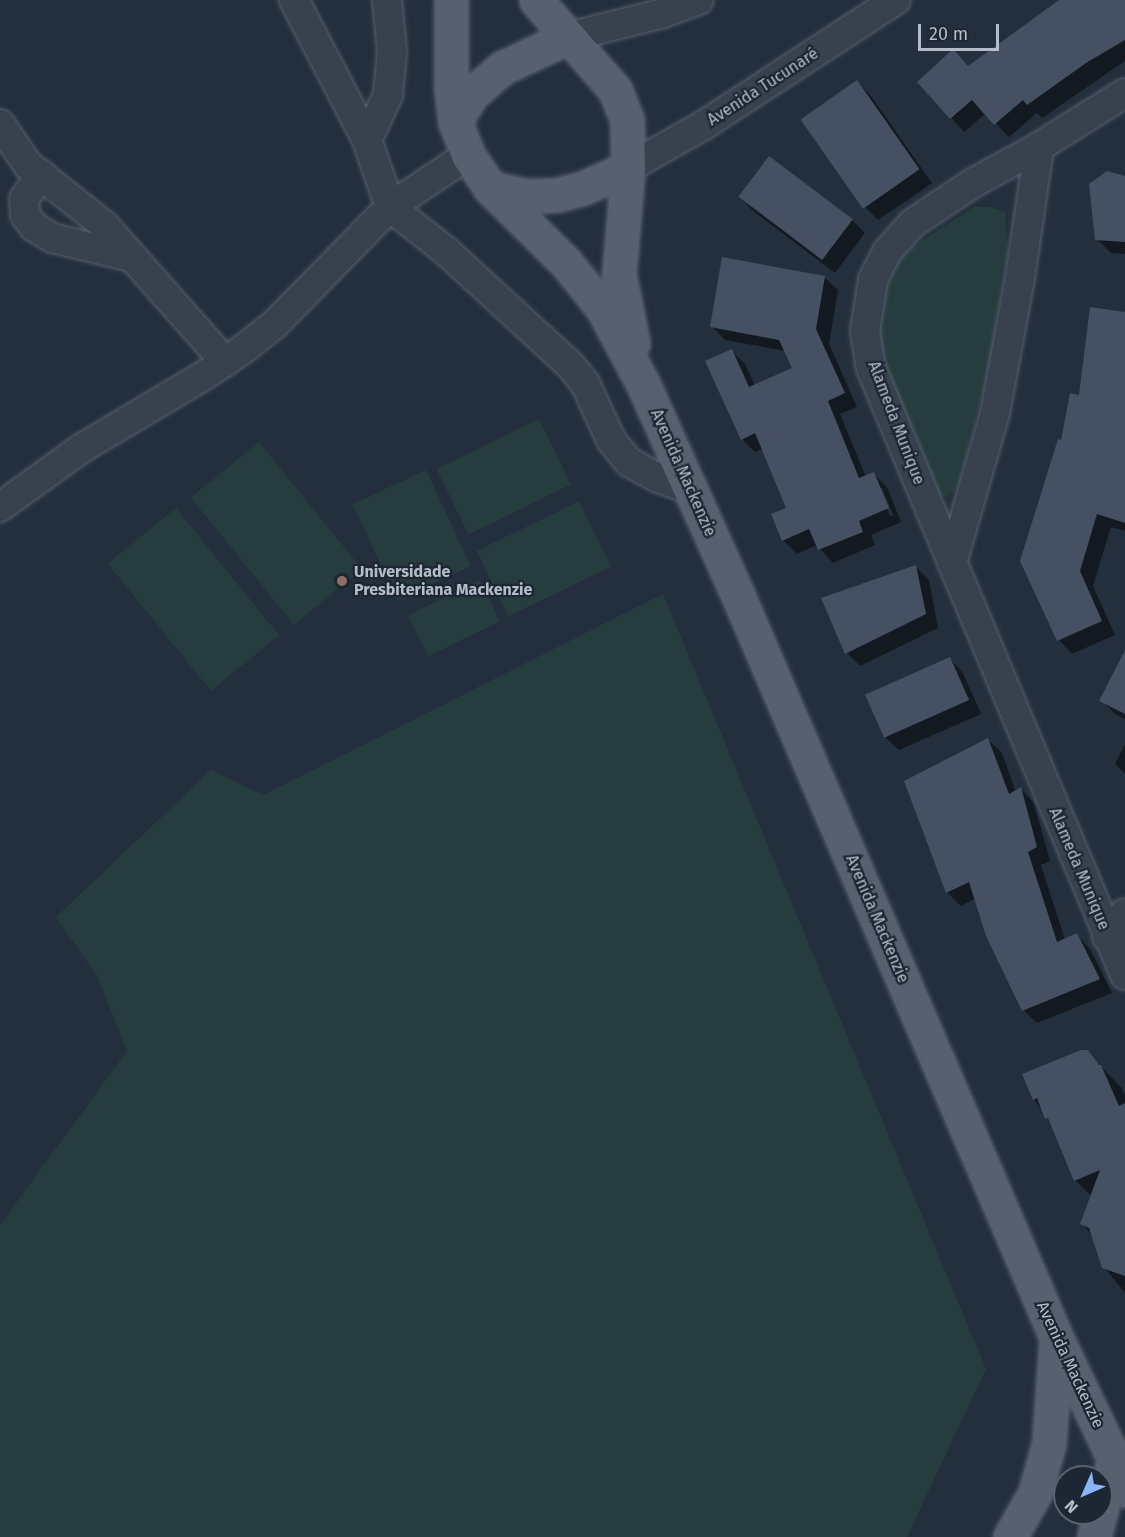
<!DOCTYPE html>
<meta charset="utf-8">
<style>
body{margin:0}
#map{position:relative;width:1125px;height:1537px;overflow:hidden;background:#242f3e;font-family:"Fira Sans",sans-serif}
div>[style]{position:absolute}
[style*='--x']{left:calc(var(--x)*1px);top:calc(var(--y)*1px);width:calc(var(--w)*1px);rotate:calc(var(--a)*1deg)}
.green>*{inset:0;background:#263c3f;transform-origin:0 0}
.shadow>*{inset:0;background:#0007}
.building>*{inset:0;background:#455162;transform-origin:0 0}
.roads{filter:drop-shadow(0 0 2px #565f6c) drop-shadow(0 0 2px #565f6c)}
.minor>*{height:28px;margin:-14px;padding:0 14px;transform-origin:14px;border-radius:14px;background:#38414e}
.major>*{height:33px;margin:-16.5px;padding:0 16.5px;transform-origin:16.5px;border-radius:16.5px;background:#56606e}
.dots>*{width:16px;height:16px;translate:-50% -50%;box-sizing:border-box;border:3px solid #1d2633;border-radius:50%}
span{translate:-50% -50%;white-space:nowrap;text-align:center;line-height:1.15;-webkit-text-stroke:4.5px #1d2633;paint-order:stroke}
.street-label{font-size:16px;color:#b4bcc9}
.poi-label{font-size:16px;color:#b4bcc9;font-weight:700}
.left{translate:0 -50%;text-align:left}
.north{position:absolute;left:1053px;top:1465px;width:60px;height:60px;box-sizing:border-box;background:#1d2633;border:2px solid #59626f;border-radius:50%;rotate:225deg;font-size:16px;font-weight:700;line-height:24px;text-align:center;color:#b4bcc9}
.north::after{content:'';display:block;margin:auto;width:21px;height:27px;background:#8ab4f8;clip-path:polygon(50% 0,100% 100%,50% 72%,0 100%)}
.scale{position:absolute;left:918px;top:24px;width:81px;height:27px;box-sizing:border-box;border:3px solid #b4bcc9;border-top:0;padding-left:8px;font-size:18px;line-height:21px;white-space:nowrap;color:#b4bcc9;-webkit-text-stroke:4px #1d2633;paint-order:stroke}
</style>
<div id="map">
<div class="green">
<i style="clip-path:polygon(974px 207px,990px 207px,1005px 212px,1008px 255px,987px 377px,958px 488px,947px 497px,935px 496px,878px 362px,876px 308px,895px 258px)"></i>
<i style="left:539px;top:419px;width:73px;height:114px;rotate:64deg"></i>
<i style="left:259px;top:442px;width:164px;height:88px;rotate:51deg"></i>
<i style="left:426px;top:470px;width:106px;height:81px;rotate:65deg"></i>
<i style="left:579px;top:501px;width:73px;height:114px;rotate:64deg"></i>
<i style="left:176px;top:508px;width:164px;height:88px;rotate:51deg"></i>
<i style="left:480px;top:580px;width:46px;height:80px;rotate:64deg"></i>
<i style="clip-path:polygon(663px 594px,986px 1369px,907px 1537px,0 1537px,0 1225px,127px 1051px,97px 976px,56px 917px,211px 770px,263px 795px)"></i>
</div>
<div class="shadow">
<i style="clip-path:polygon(1062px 0,1125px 0,1125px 61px,1042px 118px,1037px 113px,1009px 137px,986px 113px,964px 132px,919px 82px,969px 67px)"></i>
<i style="clip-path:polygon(857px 82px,871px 96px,932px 183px,878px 220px,865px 207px)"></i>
<i style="clip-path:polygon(1125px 177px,1125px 254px,1111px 253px,1097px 239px)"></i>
<i style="clip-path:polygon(740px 197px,852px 220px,865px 233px,835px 273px,753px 211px)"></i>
<i style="clip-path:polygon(evenodd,824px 277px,838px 290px,829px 344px,857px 407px,840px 414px,866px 477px,873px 473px,887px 487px,901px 522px,871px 535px,875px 545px,833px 563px,817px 545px,797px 554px,783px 540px,788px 509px,763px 449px,755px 452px,742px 439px,732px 351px,745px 364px,755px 386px,794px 369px,786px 351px,725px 340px,712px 326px,824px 277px,879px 488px,882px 488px,893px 515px,890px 516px,879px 488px)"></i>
<i style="clip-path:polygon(1125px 313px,1125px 531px,1111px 527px,1093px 586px,1115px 635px,1072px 654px,1059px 640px,1062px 442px,1080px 396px)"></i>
<i style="clip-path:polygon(916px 567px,929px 580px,938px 628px,860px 666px,847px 653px)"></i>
<i style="clip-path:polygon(950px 659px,963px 673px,981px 714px,899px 750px,885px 737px)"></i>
<i style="clip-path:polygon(1125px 667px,1125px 719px,1115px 714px,1101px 700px)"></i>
<i style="clip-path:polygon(988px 740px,1002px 753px,1016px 792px,1021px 789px,1034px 803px,1050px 861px,1041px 865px,1065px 940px,1077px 935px,1090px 949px,1112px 993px,1037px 1023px,1023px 1010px,976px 898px,961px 906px,947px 892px)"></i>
<i style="clip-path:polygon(1125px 744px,1125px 774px,1115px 764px)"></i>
<i style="clip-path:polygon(1087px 1052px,1121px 1087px,1125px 1095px,1125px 1293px,1104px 1267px,1093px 1236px,1081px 1223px,1092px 1197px,1076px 1181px,1051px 1123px,1034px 1099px)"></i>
</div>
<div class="building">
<i style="clip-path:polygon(1059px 0,1125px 0,1125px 40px,1086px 63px,1027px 105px,1023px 100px,994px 125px,972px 100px,950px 119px,917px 82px,953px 49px,968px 66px)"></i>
<i style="left:857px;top:80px;width:109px;height:69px;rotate:55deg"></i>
<i style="left:769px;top:156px;width:105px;height:51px;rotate:37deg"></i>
<i style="clip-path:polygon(1107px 171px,1125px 176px,1125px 242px,1095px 240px,1089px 184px)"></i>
<i style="clip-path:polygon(722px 257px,825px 276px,816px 329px,845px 393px,828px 401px,859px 478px,874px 472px,889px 508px,859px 521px,863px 532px,818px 550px,809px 529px,782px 541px,771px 514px,786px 508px,755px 433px,741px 440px,705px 361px,732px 349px,749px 387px,792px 368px,779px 340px,710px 327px)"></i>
<i style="clip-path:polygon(1090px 307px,1125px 312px,1125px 523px,1097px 514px,1080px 571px,1102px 621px,1057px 641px,1020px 561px,1058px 439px,1061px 440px,1070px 393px,1079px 395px)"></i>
<i style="clip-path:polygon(916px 565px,926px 614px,845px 654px,821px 598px)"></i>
<i style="clip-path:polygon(1125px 650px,1125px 714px,1099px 701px)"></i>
<i style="left:950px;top:657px;width:47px;height:93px;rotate:66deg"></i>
<i style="clip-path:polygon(988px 738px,1009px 794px,1021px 787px,1037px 847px,1028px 852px,1057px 942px,1077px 933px,1100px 979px,1022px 1011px,986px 936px,969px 882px,946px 893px,904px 781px)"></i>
<i style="clip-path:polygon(1081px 1050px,1088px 1050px,1099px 1065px,1101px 1065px,1119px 1106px,1125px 1103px,1125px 1276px,1102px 1268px,1089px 1228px,1080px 1224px,1100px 1170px,1074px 1181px,1048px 1118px,1045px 1119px,1037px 1098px,1033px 1100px,1022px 1074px)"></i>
</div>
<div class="roads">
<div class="minor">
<i style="--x:294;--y:0;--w:158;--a:62.5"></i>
<i style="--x:367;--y:140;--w:71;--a:71.1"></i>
<i style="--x:390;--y:207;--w:71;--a:38.2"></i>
<i style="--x:446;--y:251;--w:170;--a:42.6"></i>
<i style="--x:571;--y:366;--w:22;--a:51"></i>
<i style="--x:585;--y:383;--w:63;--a:65.5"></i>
<i style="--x:611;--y:440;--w:28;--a:51"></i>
<i style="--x:629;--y:462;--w:31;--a:29"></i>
<i style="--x:656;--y:477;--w:37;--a:20"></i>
<i style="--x:568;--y:37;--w:95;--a:-14"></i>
<i style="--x:660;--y:14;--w:41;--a:-19.7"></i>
<i style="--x:1125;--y:93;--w:102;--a:147.9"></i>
<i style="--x:1039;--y:147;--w:75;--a:151.4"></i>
<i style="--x:973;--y:183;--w:72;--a:146.3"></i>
<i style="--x:913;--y:223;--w:39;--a:132"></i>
<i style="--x:887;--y:252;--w:31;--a:117"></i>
<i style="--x:873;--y:280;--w:52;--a:98.9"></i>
<i style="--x:865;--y:331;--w:37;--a:81"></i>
<i style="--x:871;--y:368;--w:658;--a:67.29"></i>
<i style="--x:0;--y:124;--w:50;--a:55.7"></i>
<i style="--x:28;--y:165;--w:97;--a:38.3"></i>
<i style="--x:104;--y:225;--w:183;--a:48.5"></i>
<i style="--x:367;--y:140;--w:50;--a:-65"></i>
<i style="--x:388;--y:95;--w:44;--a:-84.8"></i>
<i style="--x:392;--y:51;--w:51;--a:-95.6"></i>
<i style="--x:628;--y:168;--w:87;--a:-29.5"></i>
<i style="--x:704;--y:125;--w:229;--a:-33.1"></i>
<i style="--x:41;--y:174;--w:30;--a:124"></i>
<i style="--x:24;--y:199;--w:16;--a:86"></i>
<i style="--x:25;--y:215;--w:15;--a:53"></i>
<i style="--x:34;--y:227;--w:21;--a:31"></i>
<i style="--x:52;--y:238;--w:81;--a:13.5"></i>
<i style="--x:0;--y:507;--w:101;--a:-35.7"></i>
<i style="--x:82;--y:448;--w:143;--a:-30.7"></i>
<i style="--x:205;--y:375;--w:45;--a:-34"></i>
<i style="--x:242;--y:350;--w:42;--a:-38.2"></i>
<i style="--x:275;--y:324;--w:164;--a:-45.5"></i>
<i style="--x:390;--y:207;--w:94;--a:-33.7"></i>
<i style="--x:952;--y:563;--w:156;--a:-74"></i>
<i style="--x:995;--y:413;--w:137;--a:-79.5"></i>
<i style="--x:1020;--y:278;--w:132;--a:-81.7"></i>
<i style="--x:1107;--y:937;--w:30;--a:-53"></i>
</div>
<div class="major">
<i style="--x:451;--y:0;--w:88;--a:90"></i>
<i style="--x:451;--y:88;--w:34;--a:83"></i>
<i style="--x:455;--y:122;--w:35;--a:68"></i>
<i style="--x:468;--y:155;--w:40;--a:56"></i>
<i style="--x:490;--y:188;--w:108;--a:44.6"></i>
<i style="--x:567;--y:264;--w:58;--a:51.3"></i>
<i style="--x:603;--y:309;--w:85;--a:61.9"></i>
<i style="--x:643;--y:384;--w:235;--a:65.8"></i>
<i style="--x:739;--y:598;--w:804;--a:66.78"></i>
<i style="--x:1056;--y:1337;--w:135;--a:64.6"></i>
<i style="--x:1114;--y:1459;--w:33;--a:70"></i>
<i style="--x:536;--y:0;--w:120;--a:48.7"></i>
<i style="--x:615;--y:90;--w:32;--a:68"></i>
<i style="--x:627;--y:120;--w:48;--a:88.8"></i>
<i style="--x:628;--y:168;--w:106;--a:94.9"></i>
<i style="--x:619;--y:274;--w:71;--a:78.7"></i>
<i style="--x:455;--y:122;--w:33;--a:-59"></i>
<i style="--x:472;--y:94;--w:40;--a:-41"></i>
<i style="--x:502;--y:68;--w:73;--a:-25.2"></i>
<i style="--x:490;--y:188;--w:38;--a:12"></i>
<i style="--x:527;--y:196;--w:30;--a:-2"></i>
<i style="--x:557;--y:195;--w:27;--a:-15"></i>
<i style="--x:583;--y:188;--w:49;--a:-24"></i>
<i style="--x:1010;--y:1537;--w:51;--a:-60.4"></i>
<i style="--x:1035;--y:1493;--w:52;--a:-74.4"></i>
<i style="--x:1049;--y:1443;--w:104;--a:-86.1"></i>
<i style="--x:1094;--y:1537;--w:81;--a:-75.6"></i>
</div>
</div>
<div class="dots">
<i style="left:342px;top:581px;background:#8d6e63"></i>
</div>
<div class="street-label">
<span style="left:763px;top:87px;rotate:-33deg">Avenida Tucunaré</span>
<span style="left:896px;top:423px;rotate:69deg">Alameda Munique</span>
<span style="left:683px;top:473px;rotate:66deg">Avenida Mackenzie</span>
<span style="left:1079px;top:869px;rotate:67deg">Alameda Munique</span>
<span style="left:877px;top:919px;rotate:67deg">Avenida Mackenzie</span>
<span style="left:1070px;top:1365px;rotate:65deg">Avenida Mackenzie</span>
</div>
<div class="poi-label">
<span class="left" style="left:354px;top:581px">Universidade<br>Presbiteriana Mackenzie</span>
</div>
<div class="north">N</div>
<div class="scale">20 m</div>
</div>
